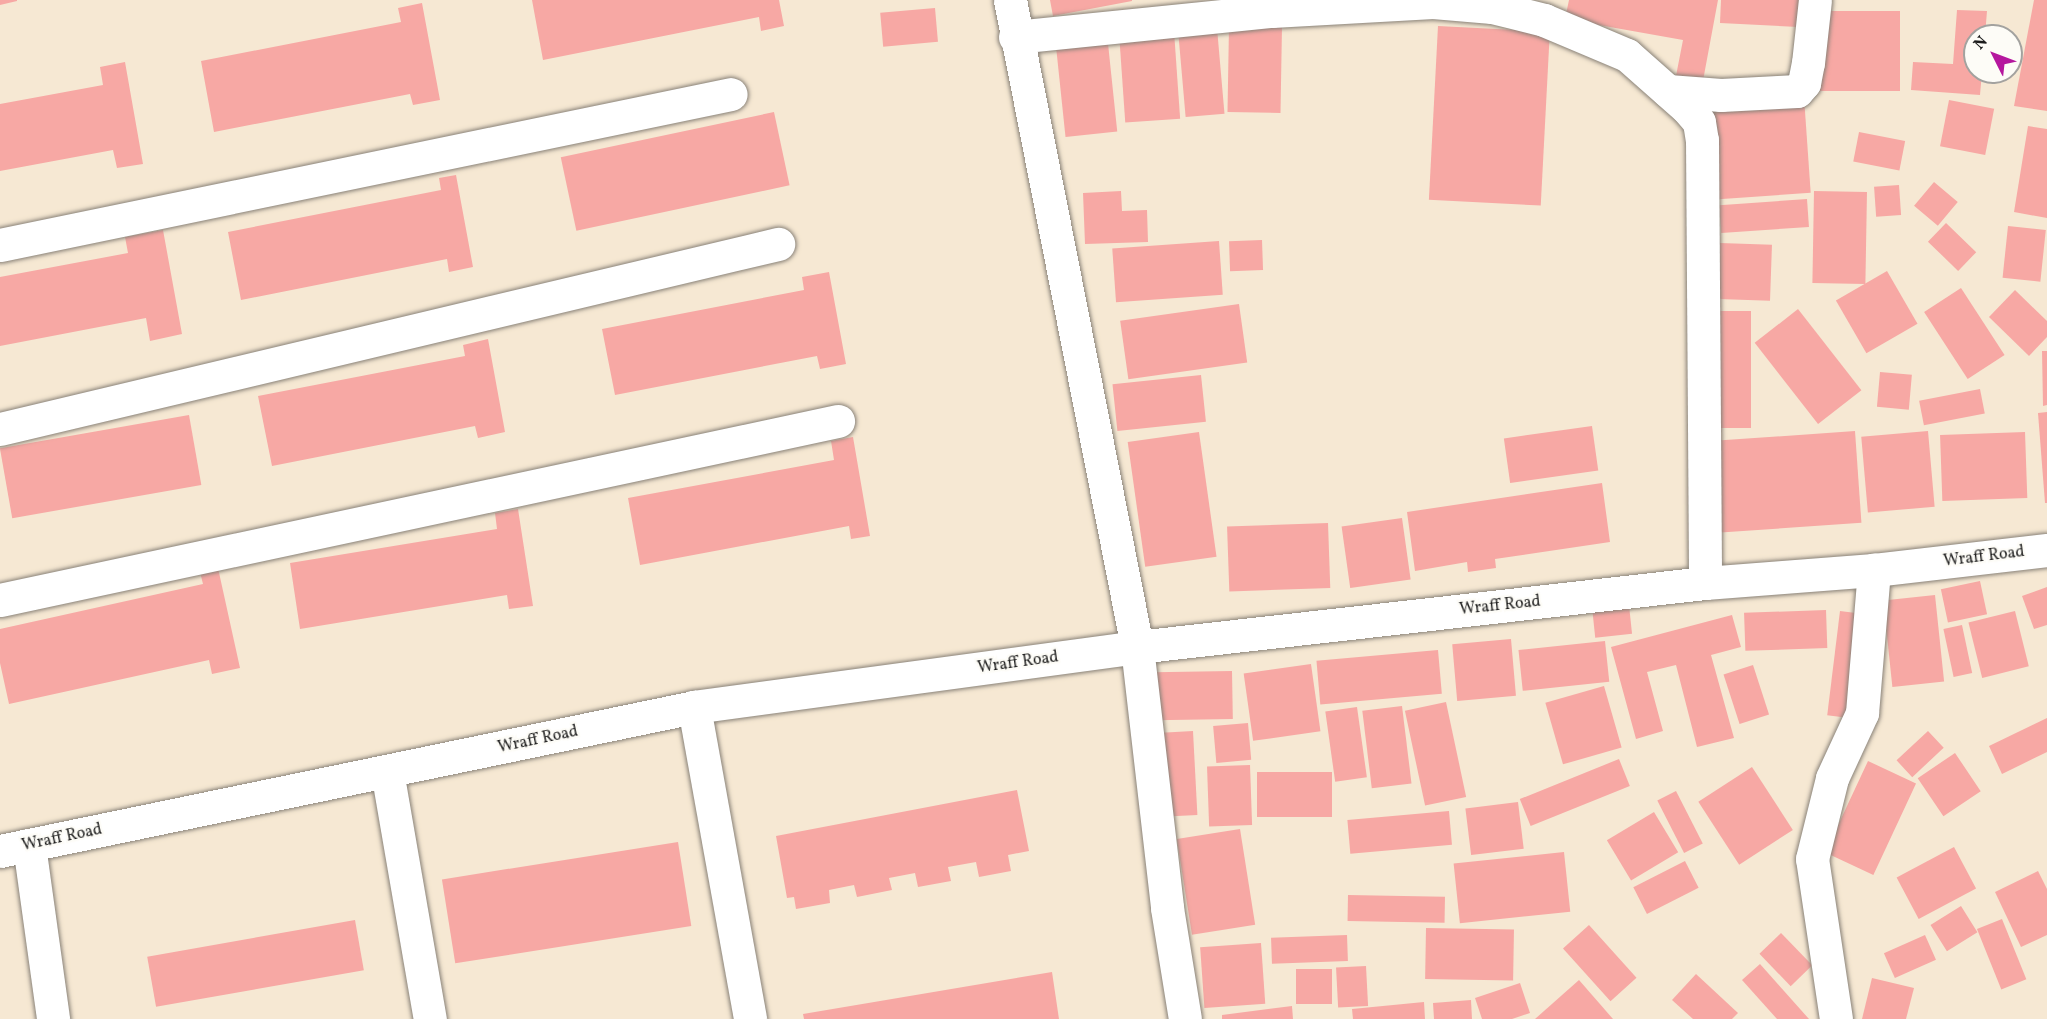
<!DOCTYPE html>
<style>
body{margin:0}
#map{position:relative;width:2047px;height:1019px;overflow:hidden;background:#f6e8d3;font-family:Vollkorn,serif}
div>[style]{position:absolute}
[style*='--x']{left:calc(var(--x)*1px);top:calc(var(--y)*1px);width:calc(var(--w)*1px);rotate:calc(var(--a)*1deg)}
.building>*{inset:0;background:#f7a8a4;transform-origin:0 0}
.roads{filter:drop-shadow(0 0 2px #898278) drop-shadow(0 0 2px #898278)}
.minor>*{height:33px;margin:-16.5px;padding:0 16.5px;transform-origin:16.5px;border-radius:16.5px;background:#fff}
span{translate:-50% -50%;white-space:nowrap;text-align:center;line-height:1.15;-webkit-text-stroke:4.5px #fdfcf7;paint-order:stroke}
.street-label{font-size:16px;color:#1c1c1c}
.north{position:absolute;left:1963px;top:24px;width:60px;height:60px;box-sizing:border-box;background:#fdfcf7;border:2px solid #a3a29f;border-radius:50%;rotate:312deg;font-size:16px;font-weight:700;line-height:24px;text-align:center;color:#1c1c1c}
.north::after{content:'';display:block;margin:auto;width:21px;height:27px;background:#b5179e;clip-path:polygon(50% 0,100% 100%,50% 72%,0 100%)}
</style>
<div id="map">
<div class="building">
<i style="clip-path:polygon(0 0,17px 0,17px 1px,0 5px)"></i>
<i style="clip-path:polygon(532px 0,779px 0,784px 26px,761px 31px,759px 17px,543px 60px)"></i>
<i style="clip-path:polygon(1050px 0,1132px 0,1132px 1px,1053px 16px)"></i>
<i style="clip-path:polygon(1569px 0,1718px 0,1702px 86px,1675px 81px,1683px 40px,1565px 19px)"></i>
<i style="clip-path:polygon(1721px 0,1800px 0,1798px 27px,1720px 23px)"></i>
<i style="clip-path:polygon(2034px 0,2047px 0,2047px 111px,2014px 106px)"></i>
<i style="clip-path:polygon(422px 3px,440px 100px,413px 105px,410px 94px,214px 132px,201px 61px,401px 22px,398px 8px)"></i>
<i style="left:935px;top:8px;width:34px;height:55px;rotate:85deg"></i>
<i style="clip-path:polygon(1957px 10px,1987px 11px,1985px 36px,1975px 36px,1975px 72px,1982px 72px,1980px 95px,1911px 90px,1913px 62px,1953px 64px)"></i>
<i style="left:1900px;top:11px;width:80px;height:80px;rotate:90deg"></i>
<i style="left:1229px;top:26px;width:53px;height:86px;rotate:1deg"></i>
<i style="left:1438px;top:26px;width:112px;height:174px;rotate:3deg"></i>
<i style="left:1217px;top:28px;width:86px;height:39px;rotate:85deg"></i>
<i style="left:1174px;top:31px;width:88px;height:55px;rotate:86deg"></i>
<i style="left:1107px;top:34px;width:98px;height:52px;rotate:84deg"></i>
<i style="clip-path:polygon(125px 62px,143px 164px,117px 168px,113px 150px,0 171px,0 104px,103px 85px,100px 67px)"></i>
<i style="left:1804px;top:97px;width:96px;height:96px;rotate:86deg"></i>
<i style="left:1949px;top:100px;width:46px;height:47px;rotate:11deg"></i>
<i style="left:774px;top:112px;width:75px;height:218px;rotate:78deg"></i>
<i style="clip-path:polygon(2028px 126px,2047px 129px,2047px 218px,2014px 212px)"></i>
<i style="left:1859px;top:132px;width:47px;height:30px;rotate:11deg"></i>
<i style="clip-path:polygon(456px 175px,473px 267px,449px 272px,447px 259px,241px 300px,228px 232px,441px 190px,439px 178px)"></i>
<i style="left:1934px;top:182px;width:31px;height:31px;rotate:40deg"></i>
<i style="left:1899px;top:185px;width:30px;height:25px;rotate:86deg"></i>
<i style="clip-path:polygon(1121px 191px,1122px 211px,1147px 210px,1148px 242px,1085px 244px,1083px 193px)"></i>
<i style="left:1814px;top:191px;width:53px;height:92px;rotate:1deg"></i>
<i style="left:1807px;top:199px;width:28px;height:88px;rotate:86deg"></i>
<i style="left:1946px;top:223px;width:42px;height:26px;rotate:44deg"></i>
<i style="left:2008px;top:226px;width:38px;height:52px;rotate:6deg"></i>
<i style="clip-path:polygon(163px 230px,182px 334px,150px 341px,146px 318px,0 346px,0 277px,128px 253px,125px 237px)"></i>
<i style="left:1262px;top:240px;width:30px;height:33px;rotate:88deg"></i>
<i style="left:1219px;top:241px;width:54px;height:107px;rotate:86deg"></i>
<i style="left:1720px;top:243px;width:52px;height:56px;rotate:2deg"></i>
<i style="left:1887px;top:271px;width:61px;height:59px;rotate:60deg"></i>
<i style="clip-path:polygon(829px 272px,846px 364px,820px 369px,817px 356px,615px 395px,602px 329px,804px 290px,802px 277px)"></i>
<i style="left:1961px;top:288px;width:80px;height:44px;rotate:57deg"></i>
<i style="clip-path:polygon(2015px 290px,2047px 321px,2047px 337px,2029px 356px,1989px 317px)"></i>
<i style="left:1239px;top:304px;width:59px;height:120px;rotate:82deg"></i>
<i style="left:1798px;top:309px;width:103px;height:55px;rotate:52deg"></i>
<i style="left:1718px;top:311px;width:33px;height:117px"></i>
<i style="clip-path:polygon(488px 339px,505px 432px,478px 438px,475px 426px,272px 466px,258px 396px,465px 356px,463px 345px)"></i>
<i style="clip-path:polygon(2042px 351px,2047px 351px,2047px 405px,2043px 406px)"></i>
<i style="left:1880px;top:372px;width:32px;height:35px;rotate:5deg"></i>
<i style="left:1201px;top:375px;width:47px;height:89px;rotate:84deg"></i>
<i style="left:1980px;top:389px;width:25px;height:62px;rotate:79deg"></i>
<i style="clip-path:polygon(2047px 412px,2047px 503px,2045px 503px,2038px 413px)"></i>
<i style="left:189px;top:415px;width:71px;height:192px;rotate:80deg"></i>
<i style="left:1592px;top:426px;width:45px;height:89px;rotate:82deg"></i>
<i style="left:1855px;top:431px;width:92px;height:141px;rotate:86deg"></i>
<i style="left:1928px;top:431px;width:76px;height:67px;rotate:85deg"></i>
<i style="left:1199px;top:432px;width:126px;height:72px;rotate:82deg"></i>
<i style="left:2025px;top:432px;width:66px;height:85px;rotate:88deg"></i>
<i style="clip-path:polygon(853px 437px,870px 536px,851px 539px,849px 526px,640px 565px,628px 498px,834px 460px,831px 441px)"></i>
<i style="clip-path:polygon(1602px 483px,1610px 542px,1495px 559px,1496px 568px,1468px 572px,1467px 562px,1415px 571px,1407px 512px)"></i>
<i style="clip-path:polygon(518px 509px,533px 606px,509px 609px,507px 595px,300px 629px,290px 563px,497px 529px,495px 513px)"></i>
<i style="left:1402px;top:518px;width:62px;height:61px;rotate:82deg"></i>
<i style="left:1328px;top:523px;width:65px;height:101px;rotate:88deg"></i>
<i style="clip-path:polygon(218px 568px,240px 668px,212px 674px,209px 660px,9px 704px,0 663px,0 629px,203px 584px,200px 572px)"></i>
<i style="left:1980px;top:581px;width:34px;height:40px;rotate:78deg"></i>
<i style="clip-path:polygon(2047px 587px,2047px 625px,2034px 629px,2022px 596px)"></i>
<i style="left:1935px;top:595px;width:87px;height:52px;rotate:84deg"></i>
<i style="left:1629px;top:605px;width:29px;height:37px;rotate:84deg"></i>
<i style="left:1826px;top:610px;width:38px;height:82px;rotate:88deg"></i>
<i style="left:1840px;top:611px;width:24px;height:105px;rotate:7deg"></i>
<i style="left:2015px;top:611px;width:57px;height:48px;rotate:76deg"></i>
<i style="clip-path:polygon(1732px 615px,1741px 647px,1711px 655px,1734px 738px,1697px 747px,1676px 665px,1647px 672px,1663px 731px,1636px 739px,1611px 647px)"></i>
<i style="left:1962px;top:625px;width:49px;height:19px;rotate:78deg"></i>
<i style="left:1511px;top:639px;width:57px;height:59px;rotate:85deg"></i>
<i style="left:1605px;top:641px;width:41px;height:87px;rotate:84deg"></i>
<i style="left:1438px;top:650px;width:44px;height:122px;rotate:85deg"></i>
<i style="left:1311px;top:664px;width:68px;height:68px;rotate:82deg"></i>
<i style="left:1753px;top:665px;width:52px;height:31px;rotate:72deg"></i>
<i style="left:1232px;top:671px;width:48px;height:78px;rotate:89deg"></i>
<i style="left:1604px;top:686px;width:64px;height:61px;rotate:74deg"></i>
<i style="left:1446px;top:702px;width:97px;height:42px;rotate:78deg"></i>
<i style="left:1402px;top:706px;width:78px;height:40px;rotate:83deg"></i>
<i style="left:1357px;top:707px;width:71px;height:32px;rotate:82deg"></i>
<i style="clip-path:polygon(2047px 718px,2047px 752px,2002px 774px,1989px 746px)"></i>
<i style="left:1248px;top:723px;width:37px;height:35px;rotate:85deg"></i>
<i style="left:1193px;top:731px;width:84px;height:36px;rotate:87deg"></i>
<i style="left:1928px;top:731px;width:23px;height:43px;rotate:47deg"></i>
<i style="left:1955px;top:753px;width:46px;height:45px;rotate:56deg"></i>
<i style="left:1619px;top:759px;width:29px;height:107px;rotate:68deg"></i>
<i style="left:1868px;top:761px;width:53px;height:101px;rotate:25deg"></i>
<i style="left:1250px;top:765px;width:60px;height:43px;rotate:88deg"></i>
<i style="left:1752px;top:767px;width:75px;height:64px;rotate:57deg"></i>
<i style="left:1332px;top:772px;width:45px;height:75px;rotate:90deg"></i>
<i style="clip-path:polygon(1017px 790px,1029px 851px,1008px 855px,1011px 871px,979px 877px,976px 862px,948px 867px,951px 881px,918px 887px,915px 873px,889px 878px,892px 890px,857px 897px,854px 885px,829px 890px,830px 903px,796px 909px,794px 897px,787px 898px,776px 836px)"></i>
<i style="left:1676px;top:791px;width:59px;height:21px;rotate:63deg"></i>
<i style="left:1518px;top:802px;width:47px;height:53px;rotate:83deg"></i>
<i style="left:1449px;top:811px;width:34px;height:102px;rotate:85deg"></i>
<i style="left:1654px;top:812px;width:47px;height:55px;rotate:59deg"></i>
<i style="left:1240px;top:829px;width:97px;height:64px;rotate:81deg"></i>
<i style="left:678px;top:842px;width:85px;height:239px;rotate:81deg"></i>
<i style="left:1954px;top:847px;width:47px;height:65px;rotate:62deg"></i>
<i style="left:1564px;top:852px;width:60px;height:111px;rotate:84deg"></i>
<i style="left:1685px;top:861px;width:30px;height:58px;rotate:63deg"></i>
<i style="clip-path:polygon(2038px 871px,2047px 889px,2047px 935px,2021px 947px,1995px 892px)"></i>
<i style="left:1348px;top:895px;width:97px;height:26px;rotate:1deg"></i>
<i style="left:1961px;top:906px;width:31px;height:36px;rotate:58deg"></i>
<i style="left:2002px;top:919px;width:65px;height:27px;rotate:68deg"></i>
<i style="left:355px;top:920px;width:51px;height:211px;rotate:80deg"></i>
<i style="left:1589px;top:925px;width:71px;height:35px;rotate:48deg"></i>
<i style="left:1426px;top:928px;width:88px;height:51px;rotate:1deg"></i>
<i style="left:1781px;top:933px;width:45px;height:30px;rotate:46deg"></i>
<i style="left:1347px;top:935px;width:26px;height:76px;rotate:88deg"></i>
<i style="left:1925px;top:935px;width:27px;height:45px;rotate:66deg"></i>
<i style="left:1261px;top:943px;width:61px;height:61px;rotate:86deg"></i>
<i style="clip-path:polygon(1760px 964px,1809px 1019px,1777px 1019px,1742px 980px)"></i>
<i style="left:1366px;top:966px;width:40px;height:30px;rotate:87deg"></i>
<i style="left:1332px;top:969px;width:35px;height:36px;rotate:90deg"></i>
<i style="clip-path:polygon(1052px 972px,1059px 1019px,804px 1019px,803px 1014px)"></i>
<i style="clip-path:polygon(1696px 974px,1738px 1013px,1732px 1019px,1693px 1019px,1672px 1000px)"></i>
<i style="clip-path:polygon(1872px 978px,1914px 988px,1906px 1019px,1862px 1019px)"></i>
<i style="clip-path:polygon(1579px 980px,1613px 1019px,1535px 1019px)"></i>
<i style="clip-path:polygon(1520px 983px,1530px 1013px,1512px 1019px,1482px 1019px,1475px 998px)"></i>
<i style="clip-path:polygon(1471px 1000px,1472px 1019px,1434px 1019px,1433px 1003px)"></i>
<i style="clip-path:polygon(1424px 1002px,1425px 1019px,1353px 1019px,1352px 1009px)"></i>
<i style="clip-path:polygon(1292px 1006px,1293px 1019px,1222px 1019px,1222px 1015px)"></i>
</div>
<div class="roads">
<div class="minor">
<i style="--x:1010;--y:0;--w:659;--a:78.89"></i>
<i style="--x:1137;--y:647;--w:263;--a:83.4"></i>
<i style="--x:1167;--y:908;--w:112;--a:80.8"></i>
<i style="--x:1015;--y:37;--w:258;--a:-5.8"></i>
<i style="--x:1272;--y:11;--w:161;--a:-3.2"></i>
<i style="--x:1433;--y:2;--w:59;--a:4.8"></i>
<i style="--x:1492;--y:7;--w:54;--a:14"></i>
<i style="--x:1544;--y:20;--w:90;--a:22.9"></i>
<i style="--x:1627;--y:55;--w:80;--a:41.5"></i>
<i style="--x:1687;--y:108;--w:18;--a:49"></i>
<i style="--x:1699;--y:122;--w:18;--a:81"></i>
<i style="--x:1702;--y:140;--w:443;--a:89.6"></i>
<i style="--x:1668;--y:91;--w:53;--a:4.3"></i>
<i style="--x:1721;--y:95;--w:76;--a:-3"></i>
<i style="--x:1797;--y:91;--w:11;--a:-49"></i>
<i style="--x:1804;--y:83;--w:20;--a:-79"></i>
<i style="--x:1808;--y:63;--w:63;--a:-83.7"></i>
<i style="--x:0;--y:245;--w:746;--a:-11.67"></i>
<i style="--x:0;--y:429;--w:800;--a:-13.38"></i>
<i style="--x:0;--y:600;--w:857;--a:-12.06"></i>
<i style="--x:694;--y:707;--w:317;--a:79.8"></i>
<i style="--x:387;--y:771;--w:252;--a:80.2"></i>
<i style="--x:29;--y:845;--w:176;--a:82.1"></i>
<i style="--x:0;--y:851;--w:709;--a:-11.72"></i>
<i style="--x:694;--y:707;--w:447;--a:-7.7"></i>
<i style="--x:1137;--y:647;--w:572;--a:-6.43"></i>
<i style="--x:1705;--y:583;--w:169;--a:-4.4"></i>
<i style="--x:1874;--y:570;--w:174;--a:-6.6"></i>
<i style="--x:1836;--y:1019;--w:162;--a:-98.5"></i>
<i style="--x:1812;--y:859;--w:83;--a:-76.1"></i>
<i style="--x:1832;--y:778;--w:72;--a:-65.2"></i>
<i style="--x:1862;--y:713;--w:144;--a:-85.2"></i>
</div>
</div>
<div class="street-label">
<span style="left:1984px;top:557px;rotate:-7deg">Wraff Road</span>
<span style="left:1500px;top:606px;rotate:-6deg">Wraff Road</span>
<span style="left:1018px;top:663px;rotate:-8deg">Wraff Road</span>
<span style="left:538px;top:740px;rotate:-12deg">Wraff Road</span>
<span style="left:62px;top:838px;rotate:-12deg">Wraff Road</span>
</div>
<div class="north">N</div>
</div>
